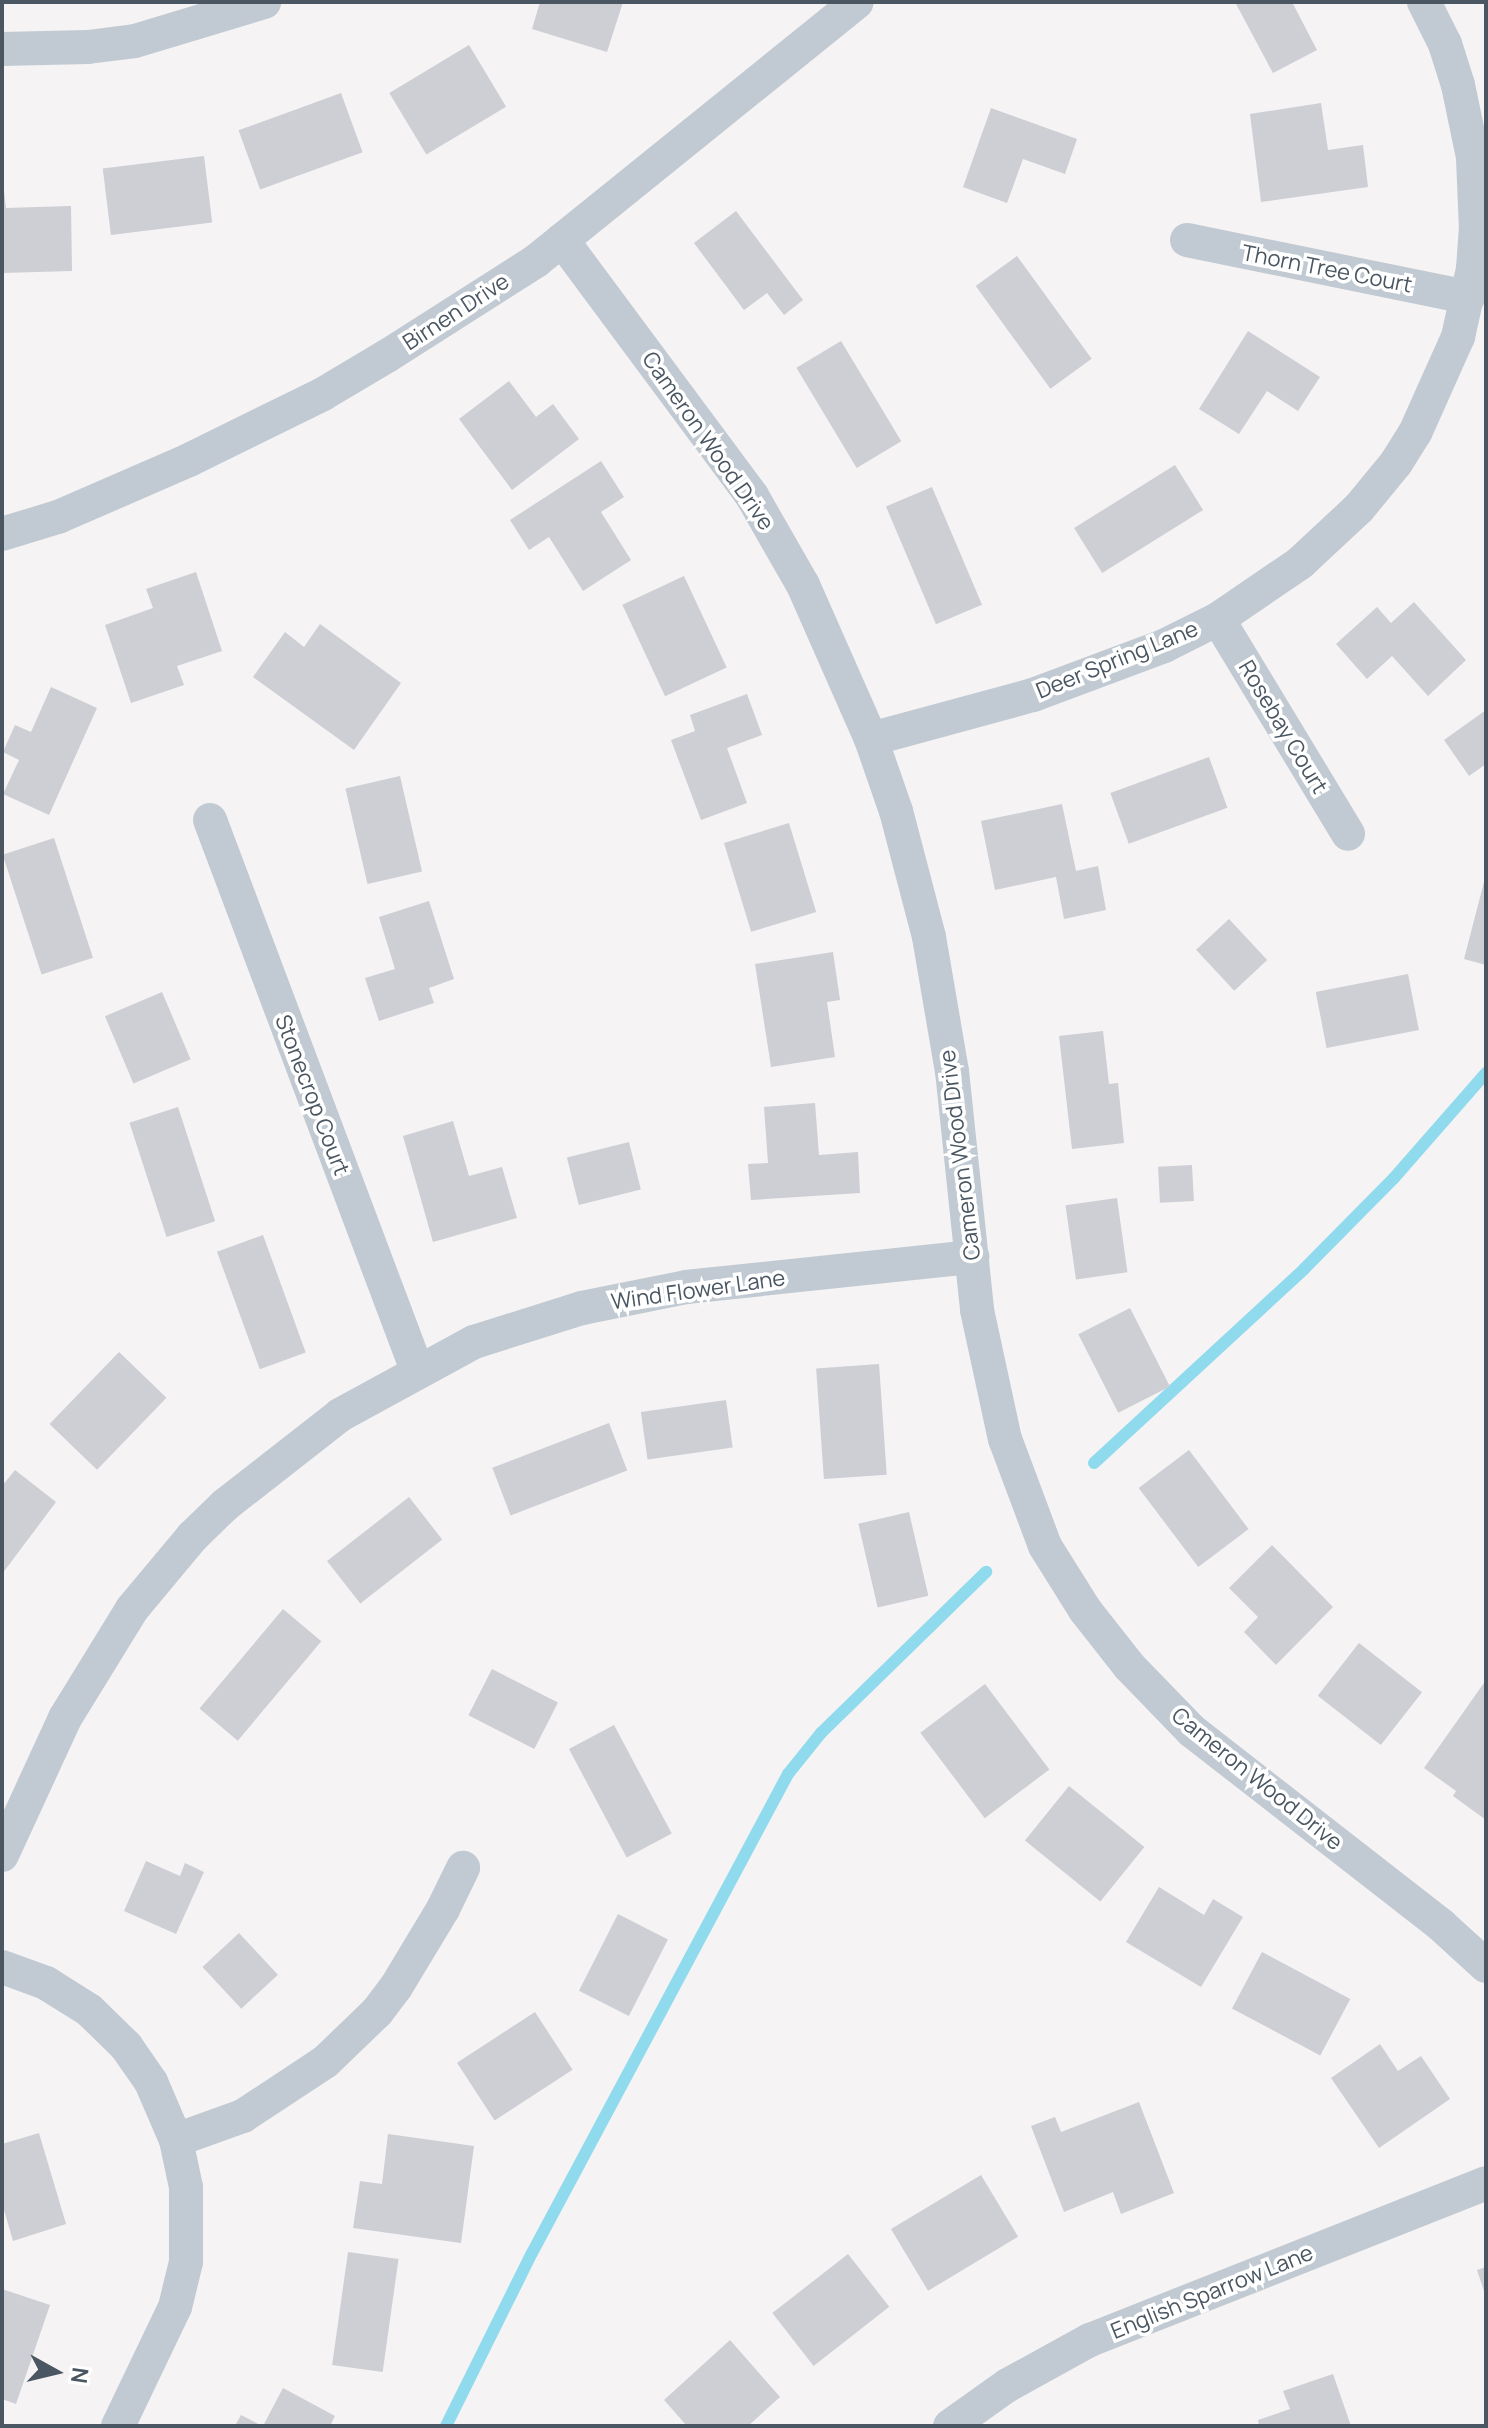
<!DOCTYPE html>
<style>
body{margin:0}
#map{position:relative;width:1488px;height:2428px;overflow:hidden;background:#f5f3f3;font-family:Manrope,sans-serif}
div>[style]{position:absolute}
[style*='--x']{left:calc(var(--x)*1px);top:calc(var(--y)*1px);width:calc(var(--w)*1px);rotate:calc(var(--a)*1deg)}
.stream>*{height:12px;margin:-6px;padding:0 6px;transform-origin:6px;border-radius:6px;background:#90daee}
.building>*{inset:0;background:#cdcfd5;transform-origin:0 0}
.minor>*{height:34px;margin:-17px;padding:0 17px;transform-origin:17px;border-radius:17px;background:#c1cad2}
span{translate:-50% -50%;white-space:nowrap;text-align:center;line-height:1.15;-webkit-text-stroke:7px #fff;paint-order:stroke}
.street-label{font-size:22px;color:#4a5661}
.frame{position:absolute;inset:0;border:4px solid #4a5661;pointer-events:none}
.north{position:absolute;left:16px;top:2332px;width:80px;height:80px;-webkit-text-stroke:6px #fff;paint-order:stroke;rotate:98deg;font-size:22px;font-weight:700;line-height:32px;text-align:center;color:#4a5661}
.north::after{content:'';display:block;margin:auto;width:28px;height:36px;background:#4a5661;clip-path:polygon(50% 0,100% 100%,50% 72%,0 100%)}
</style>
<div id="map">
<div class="stream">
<i style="--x:1094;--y:1463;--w:286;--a:-42.7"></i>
<i style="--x:1304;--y:1269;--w:128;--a:-45.3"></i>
<i style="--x:1394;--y:1178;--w:140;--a:-48.8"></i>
<i style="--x:446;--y:2426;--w:193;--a:-63.6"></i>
<i style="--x:532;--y:2253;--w:543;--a:-61.88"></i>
<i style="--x:788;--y:1774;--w:53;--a:-51.2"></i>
<i style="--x:821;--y:1733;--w:231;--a:-44.3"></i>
</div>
<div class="building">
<i style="clip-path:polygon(540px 2px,623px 2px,607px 52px,532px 29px)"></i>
<i style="clip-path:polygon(1235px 2px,1292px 2px,1317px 50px,1273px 73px)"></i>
<i style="left:469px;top:45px;width:72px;height:93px;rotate:59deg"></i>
<i style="left:341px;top:93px;width:63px;height:109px;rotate:70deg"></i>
<i style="clip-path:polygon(1321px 103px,1328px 150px,1363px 145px,1368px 187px,1261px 202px,1250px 114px)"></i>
<i style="clip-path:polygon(991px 108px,1077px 139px,1065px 174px,1023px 159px,1007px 203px,963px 187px)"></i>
<i style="left:204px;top:156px;width:67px;height:102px;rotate:83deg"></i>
<i style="clip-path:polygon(2px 172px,6px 208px,71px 206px,72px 271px,2px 273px)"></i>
<i style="clip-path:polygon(736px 211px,803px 300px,784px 315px,767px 293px,744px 310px,694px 243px)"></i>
<i style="left:1017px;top:256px;width:127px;height:51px;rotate:54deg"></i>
<i style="clip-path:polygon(1248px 331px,1320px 377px,1298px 411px,1267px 391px,1239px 434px,1199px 409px)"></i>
<i style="left:841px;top:341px;width:117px;height:52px;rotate:59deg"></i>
<i style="clip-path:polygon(509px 381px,536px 417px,553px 404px,579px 439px,512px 490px,459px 419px)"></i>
<i style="clip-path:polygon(601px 461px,624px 497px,601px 512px,631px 560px,583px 591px,549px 537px,529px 550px,510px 520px)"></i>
<i style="left:1175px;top:465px;width:53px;height:119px;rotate:58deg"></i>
<i style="left:932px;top:487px;width:128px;height:50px;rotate:67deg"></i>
<i style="clip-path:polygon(196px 572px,222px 651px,177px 666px,184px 685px,131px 703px,105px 625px,153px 608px,146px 589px)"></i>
<i style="left:684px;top:576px;width:101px;height:68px;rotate:65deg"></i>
<i style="clip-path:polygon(1414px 602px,1466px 660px,1428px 696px,1392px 656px,1367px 679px,1336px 644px,1377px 607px,1391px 623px)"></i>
<i style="clip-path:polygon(320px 624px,401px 683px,354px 750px,253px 677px,285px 632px,304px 647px)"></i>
<i style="clip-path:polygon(51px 687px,97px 708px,49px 815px,3px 794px,19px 760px,3px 752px,15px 725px,31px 732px)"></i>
<i style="clip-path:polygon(747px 694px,762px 735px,727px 748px,747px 803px,701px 820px,671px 740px,695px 731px,690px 715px)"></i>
<i style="clip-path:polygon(1486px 710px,1486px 764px,1469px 776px,1444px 740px)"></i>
<i style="left:1209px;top:757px;width:54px;height:105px;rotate:70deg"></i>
<i style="left:400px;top:776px;width:98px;height:56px;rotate:77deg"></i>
<i style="clip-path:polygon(1062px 804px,1076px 871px,1098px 866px,1106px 910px,1064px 919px,1056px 877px,995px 890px,981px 821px)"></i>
<i style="left:789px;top:823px;width:93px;height:68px;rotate:73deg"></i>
<i style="left:54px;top:838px;width:126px;height:54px;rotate:72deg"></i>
<i style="clip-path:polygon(1485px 878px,1486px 878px,1486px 965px,1464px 959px)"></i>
<i style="clip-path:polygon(429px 901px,454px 979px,429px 988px,434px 1003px,379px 1021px,365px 978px,395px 969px,379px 917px)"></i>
<i style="left:1229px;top:919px;width:56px;height:45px;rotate:47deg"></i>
<i style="clip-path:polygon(833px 952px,840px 1000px,827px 1002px,835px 1057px,771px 1067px,755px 964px)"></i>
<i style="left:1408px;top:974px;width:57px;height:94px;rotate:79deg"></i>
<i style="left:162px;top:992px;width:73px;height:62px;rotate:67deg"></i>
<i style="clip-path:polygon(1103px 1031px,1109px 1084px,1118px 1083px,1124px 1143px,1072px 1149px,1059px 1036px)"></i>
<i style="clip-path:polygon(815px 1103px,819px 1155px,858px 1152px,860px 1193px,751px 1200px,748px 1164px,768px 1163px,764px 1107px)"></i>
<i style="left:178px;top:1107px;width:120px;height:51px;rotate:72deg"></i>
<i style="clip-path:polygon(453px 1121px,469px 1176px,502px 1167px,517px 1218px,433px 1242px,403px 1136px)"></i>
<i style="left:629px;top:1142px;width:49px;height:64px;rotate:76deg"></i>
<i style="left:1192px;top:1165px;width:36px;height:34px;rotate:87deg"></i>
<i style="left:1117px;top:1198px;width:75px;height:52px;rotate:82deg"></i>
<i style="left:263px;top:1235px;width:125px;height:49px;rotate:70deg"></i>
<i style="left:1130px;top:1308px;width:88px;height:58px;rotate:63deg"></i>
<i style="left:119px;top:1352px;width:66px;height:100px;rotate:44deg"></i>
<i style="left:879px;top:1364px;width:111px;height:63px;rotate:86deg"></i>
<i style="left:726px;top:1400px;width:48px;height:86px;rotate:82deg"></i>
<i style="left:609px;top:1423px;width:51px;height:125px;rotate:69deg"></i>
<i style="left:1189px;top:1450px;width:99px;height:63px;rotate:53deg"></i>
<i style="clip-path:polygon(15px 1470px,56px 1502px,2px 1574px,2px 1486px)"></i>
<i style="left:409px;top:1497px;width:54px;height:104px;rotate:52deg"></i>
<i style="left:909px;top:1512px;width:86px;height:52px;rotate:77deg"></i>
<i style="clip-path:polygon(1272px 1545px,1333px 1607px,1276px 1665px,1244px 1632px,1258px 1617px,1229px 1588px)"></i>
<i style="left:283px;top:1609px;width:50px;height:130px;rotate:40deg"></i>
<i style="left:1359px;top:1643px;width:80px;height:67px;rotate:38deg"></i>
<i style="left:492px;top:1669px;width:74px;height:52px;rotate:27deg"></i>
<i style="clip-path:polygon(1486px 1680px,1486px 1820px,1453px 1796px,1456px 1791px,1424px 1768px)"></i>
<i style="left:985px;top:1684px;width:107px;height:81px;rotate:53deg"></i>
<i style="left:614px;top:1725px;width:123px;height:51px;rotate:62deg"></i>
<i style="left:1069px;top:1786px;width:97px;height:70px;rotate:39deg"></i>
<i style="clip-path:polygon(146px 1861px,180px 1876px,185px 1863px,204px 1872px,176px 1934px,124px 1911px)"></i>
<i style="clip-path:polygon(1159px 1887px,1204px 1915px,1213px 1899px,1243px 1917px,1201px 1987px,1126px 1942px)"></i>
<i style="left:618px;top:1914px;width:56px;height:86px;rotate:27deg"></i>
<i style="left:239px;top:1933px;width:57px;height:50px;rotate:47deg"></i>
<i style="left:1262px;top:1952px;width:100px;height:64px;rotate:28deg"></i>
<i style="left:535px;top:2012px;width:69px;height:93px;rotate:57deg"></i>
<i style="clip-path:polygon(1380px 2044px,1398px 2071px,1421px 2056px,1450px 2099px,1379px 2148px,1331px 2078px)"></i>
<i style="clip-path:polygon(1139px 2102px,1174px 2193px,1121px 2214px,1113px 2192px,1064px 2212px,1031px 2126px,1055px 2117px,1061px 2132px)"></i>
<i style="clip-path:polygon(39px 2133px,66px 2224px,13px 2241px,2px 2203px,2px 2144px)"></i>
<i style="clip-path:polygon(388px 2134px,474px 2146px,461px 2243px,353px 2228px,360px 2181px,382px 2184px)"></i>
<i style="left:981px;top:2175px;width:72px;height:105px;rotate:59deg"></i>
<i style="left:348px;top:2252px;width:51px;height:114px;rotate:8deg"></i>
<i style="left:848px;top:2254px;width:67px;height:96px;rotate:52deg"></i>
<i style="clip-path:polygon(1486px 2267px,1486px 2294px,1485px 2294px,1477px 2270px)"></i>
<i style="clip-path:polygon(2px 2289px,50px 2305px,16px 2404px,2px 2399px)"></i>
<i style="clip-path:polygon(730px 2340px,780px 2397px,748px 2426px,687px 2426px,664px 2400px)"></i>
<i style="clip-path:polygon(1333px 2374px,1351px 2426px,1259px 2426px,1258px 2420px,1290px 2409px,1283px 2391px)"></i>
<i style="clip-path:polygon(283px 2388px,335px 2416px,330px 2426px,263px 2426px)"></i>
<i style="clip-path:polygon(241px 2415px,262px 2426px,235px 2426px)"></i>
</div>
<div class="minor">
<i style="--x:2;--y:49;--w:86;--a:-1.3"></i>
<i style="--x:88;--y:47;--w:47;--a:-7.3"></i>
<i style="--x:135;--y:41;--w:135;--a:-16.8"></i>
<i style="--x:562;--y:240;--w:319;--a:53.4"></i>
<i style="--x:752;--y:496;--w:103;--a:60.2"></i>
<i style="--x:803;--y:585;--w:168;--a:66.2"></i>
<i style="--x:871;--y:739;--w:76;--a:70.9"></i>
<i style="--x:896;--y:811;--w:130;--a:75.3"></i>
<i style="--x:929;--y:937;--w:136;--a:80.3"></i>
<i style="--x:952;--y:1071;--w:240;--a:84"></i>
<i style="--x:977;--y:1310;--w:132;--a:77.8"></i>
<i style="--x:1005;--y:1439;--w:114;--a:69.5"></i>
<i style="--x:1045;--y:1546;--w:75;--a:58"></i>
<i style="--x:1085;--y:1610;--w:71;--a:51.8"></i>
<i style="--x:1129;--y:1666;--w:91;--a:45.9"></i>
<i style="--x:1192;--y:1731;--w:316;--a:37.9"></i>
<i style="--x:1441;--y:1925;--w:61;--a:42.3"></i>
<i style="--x:1187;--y:240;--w:287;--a:11.5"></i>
<i style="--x:2;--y:534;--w:59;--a:-16.9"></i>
<i style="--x:58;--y:517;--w:143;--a:-23.5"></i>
<i style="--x:189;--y:460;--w:149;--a:-26.2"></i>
<i style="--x:323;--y:394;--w:74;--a:-30.7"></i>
<i style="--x:387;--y:356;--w:177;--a:-32.5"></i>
<i style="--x:536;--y:261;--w:412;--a:-38.9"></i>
<i style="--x:1218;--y:619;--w:251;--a:58.8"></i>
<i style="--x:871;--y:739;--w:168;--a:-15.2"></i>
<i style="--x:1033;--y:695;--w:140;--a:-20.5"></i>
<i style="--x:1164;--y:646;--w:60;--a:-26.6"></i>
<i style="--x:1218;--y:619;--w:99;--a:-34.3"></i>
<i style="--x:1300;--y:563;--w:81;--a:-43"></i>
<i style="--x:1359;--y:508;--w:58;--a:-50.6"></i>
<i style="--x:1396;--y:463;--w:36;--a:-58"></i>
<i style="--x:1415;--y:433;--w:105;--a:-65.9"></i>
<i style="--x:1458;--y:337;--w:70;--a:-77.6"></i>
<i style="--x:1473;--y:269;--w:39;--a:-86"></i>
<i style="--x:1476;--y:230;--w:73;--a:-92.4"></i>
<i style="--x:1473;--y:157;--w:74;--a:-101.8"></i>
<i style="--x:1458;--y:85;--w:43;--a:-107.6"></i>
<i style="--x:1445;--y:44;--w:47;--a:-116.6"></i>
<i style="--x:210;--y:820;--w:588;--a:69.38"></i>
<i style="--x:2;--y:1855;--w:151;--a:-65.3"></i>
<i style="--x:65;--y:1718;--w:128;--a:-58.4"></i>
<i style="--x:132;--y:1609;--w:94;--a:-50.2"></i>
<i style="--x:192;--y:1537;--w:46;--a:-44.1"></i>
<i style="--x:225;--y:1505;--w:146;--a:-38"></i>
<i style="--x:340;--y:1415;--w:153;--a:-28.6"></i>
<i style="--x:474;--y:1342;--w:113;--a:-17.5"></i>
<i style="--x:582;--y:1308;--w:106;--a:-11.4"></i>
<i style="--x:686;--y:1287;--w:288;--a:-6"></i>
<i style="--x:2;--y:1967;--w:47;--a:20"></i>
<i style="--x:46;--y:1983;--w:51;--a:32.1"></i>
<i style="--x:89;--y:2010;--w:52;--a:44.2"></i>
<i style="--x:126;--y:2046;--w:44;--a:55.2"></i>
<i style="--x:151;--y:2082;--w:63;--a:66.7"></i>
<i style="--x:176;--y:2140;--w:48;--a:78"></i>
<i style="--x:186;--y:2187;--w:75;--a:90"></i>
<i style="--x:186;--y:2262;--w:46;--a:103.7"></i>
<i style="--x:175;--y:2307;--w:132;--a:115.6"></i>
<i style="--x:176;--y:2140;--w:71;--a:-19.7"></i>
<i style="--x:243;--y:2116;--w:98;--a:-33.4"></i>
<i style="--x:325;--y:2062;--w:72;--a:-43.9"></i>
<i style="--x:377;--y:2012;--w:31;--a:-53"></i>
<i style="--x:396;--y:1987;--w:91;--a:-58.9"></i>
<i style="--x:443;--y:1909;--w:46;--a:-64"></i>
<i style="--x:950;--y:2426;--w:71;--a:-35.3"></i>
<i style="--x:1008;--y:2385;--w:94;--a:-28.8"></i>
<i style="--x:1090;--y:2340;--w:426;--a:-21.6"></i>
</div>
<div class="street-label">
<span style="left:1327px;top:269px;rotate:11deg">Thorn Tree Court</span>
<span style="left:456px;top:312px;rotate:-33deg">Birnen Drive</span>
<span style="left:708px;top:441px;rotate:55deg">Cameron Wood Drive</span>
<span style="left:1117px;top:660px;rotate:-22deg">Deer Spring Lane</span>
<span style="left:1283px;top:727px;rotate:59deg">Rosebay Court</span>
<span style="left:312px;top:1095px;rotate:69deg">Stonecrop Court</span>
<span style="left:960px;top:1155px;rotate:-97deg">Cameron Wood Drive</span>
<span style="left:698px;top:1290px;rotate:-8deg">Wind Flower Lane</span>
<span style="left:1257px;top:1779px;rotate:39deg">Cameron Wood Drive</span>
<span style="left:1212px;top:2292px;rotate:-22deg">English Sparrow Lane</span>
</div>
<div class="frame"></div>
<div class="north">N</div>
</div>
